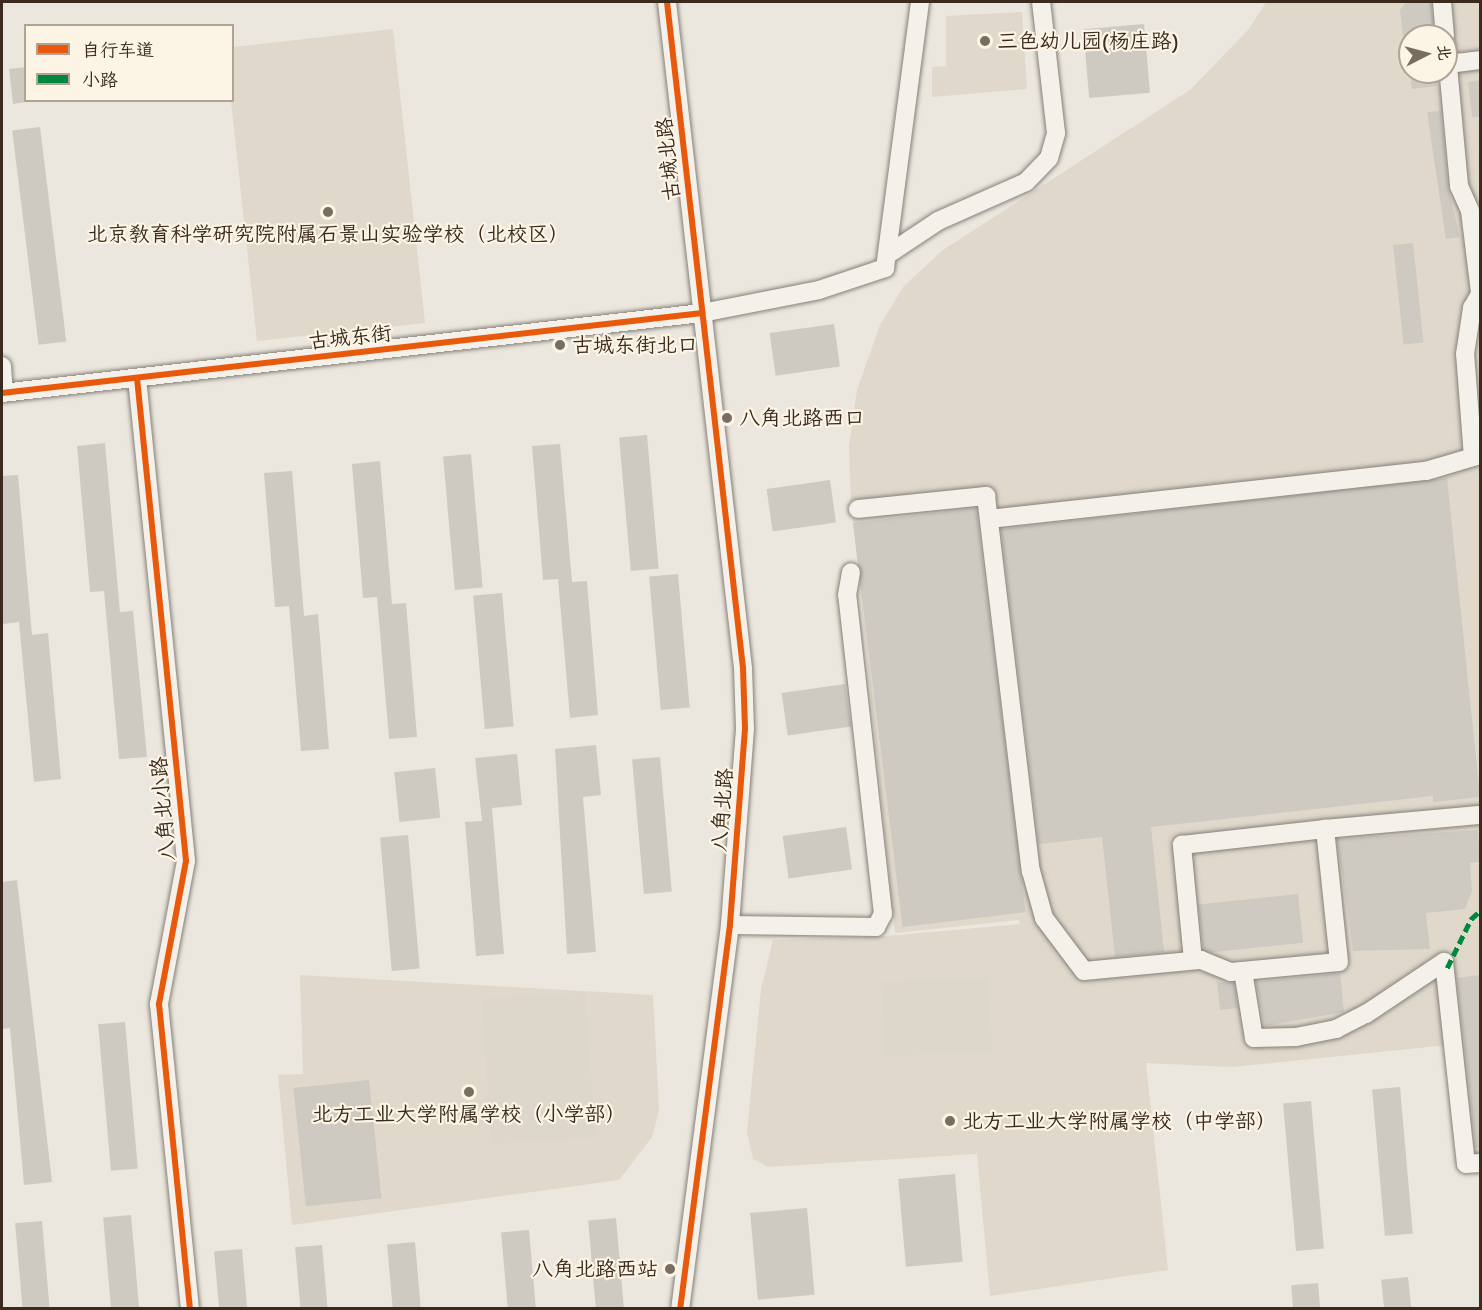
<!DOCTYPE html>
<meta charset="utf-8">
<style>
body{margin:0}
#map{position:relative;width:1482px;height:1310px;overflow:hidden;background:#ebe7de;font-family:Itim,"LXGW WenKai TC",sans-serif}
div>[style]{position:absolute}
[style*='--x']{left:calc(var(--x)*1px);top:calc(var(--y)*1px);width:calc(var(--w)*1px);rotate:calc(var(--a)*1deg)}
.built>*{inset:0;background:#dfd8cb}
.green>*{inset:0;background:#ddd6ca;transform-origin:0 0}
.building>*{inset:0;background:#cecac2;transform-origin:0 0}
.roads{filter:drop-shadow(0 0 2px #858079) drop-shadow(0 0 2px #858079)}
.minor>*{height:18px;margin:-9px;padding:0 9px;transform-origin:9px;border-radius:9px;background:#f4f0ea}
.quiet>*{height:4.5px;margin-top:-2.25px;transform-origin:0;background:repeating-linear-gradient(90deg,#00873e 0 9px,transparent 0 13.5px)}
.cycleway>*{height:6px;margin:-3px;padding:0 3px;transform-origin:3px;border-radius:3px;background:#e8590c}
.dots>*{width:16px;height:16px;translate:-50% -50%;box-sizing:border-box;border:3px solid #fcf5e5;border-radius:50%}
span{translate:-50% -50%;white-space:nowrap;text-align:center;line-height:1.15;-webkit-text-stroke:4.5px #fcf5e5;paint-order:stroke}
.poi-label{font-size:21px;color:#3b2a1e}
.left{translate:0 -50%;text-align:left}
.right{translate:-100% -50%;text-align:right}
.street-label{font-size:21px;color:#3b2a1e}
.frame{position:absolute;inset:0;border:3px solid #3b2a1e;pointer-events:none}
.legend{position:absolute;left:24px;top:24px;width:210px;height:78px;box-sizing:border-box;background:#fcf5e5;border:2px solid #afa495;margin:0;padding:8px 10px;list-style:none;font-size:18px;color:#3b2a1e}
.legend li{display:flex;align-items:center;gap:12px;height:30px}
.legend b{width:30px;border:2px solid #afa495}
.north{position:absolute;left:1398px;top:24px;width:60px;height:60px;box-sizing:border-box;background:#fcf5e5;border:2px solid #afa495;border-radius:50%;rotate:84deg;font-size:16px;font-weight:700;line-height:24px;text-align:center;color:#3b2a1e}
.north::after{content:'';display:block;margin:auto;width:21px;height:27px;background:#796c61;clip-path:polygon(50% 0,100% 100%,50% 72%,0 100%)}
</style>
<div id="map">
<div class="built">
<i style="clip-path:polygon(evenodd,1266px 2px,1480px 2px,1480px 1169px,1463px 1171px,1448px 1045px,1232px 1067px,1146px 1063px,1168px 1270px,990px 1296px,977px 1154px,768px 1167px,753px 1159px,747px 1132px,761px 989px,773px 940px,886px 936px,1020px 924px,1019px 920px,895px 933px,851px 501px,849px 446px,857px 390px,880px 325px,904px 286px,943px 250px,1190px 90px,1249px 29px,1266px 2px,1410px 36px,1446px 36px,1446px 72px,1410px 72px,1410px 36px)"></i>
<i style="clip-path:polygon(1022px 12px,1027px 89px,932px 97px,932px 67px,946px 66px,946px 16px)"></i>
<i style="clip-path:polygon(393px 29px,425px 323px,257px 341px,231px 101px,233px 47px)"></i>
<i style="clip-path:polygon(300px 975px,653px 995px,659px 1110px,652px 1137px,619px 1180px,292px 1225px,278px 1075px,303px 1074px)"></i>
</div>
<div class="green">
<i style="left:988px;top:977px;width:74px;height:107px;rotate:87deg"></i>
<i style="left:585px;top:992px;width:145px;height:104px;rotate:86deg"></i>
</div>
<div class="building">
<i style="clip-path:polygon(1406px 2px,1431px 2px,1434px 36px,1403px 36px,1400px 10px)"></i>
<i style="left:1144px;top:24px;width:69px;height:61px;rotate:85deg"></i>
<i style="clip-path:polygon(26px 67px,26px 102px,13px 104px,9px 69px)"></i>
<i style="clip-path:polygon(1410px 72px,1435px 72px,1437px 86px,1412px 89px)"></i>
<i style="clip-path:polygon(1480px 80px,1480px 117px,1472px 117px,1468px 82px)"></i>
<i style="clip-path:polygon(1441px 111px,1448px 187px,1460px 237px,1446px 239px,1427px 112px)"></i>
<i style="left:40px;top:127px;width:216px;height:28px;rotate:83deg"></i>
<i style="left:1413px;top:243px;width:100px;height:20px;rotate:84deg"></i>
<i style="left:834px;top:324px;width:43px;height:65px;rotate:82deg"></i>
<i style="left:647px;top:435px;width:134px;height:28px;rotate:85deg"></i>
<i style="clip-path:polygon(105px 443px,120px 612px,133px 611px,147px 757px,119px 759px,104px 591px,90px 592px,77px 446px)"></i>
<i style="clip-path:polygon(560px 444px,572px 582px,587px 581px,598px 715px,570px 718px,558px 579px,543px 580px,532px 446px)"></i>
<i style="left:471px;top:454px;width:134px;height:28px;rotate:85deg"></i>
<i style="clip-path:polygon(380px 461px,392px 604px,406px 603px,417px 737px,389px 739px,377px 597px,363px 598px,352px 464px)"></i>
<i style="clip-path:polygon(292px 471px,304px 616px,318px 614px,329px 749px,301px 751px,289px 606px,275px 607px,264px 473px)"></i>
<i style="clip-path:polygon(18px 475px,32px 635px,48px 633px,61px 779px,34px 782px,19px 622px,3px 624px,2px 476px)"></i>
<i style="clip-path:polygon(1447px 478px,1480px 797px,1433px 802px,1433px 796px,1151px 827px,1164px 952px,1115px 957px,1102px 837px,1039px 844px,1001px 529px)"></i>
<i style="left:830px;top:480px;width:43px;height:64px;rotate:82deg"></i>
<i style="left:976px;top:508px;width:407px;height:124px;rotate:83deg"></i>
<i style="left:678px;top:574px;width:134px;height:29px;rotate:85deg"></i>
<i style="left:502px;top:593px;width:134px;height:29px;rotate:85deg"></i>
<i style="left:845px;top:684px;width:43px;height:64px;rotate:82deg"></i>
<i style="clip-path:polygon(596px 745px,601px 795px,583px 797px,596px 952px,567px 954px,555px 749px)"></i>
<i style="clip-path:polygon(517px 754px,522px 805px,492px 808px,504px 954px,476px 956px,465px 822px,482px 821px,475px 758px)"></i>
<i style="left:660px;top:757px;width:135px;height:28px;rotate:85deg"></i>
<i style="left:435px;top:768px;width:50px;height:41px;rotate:84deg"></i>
<i style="left:846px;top:827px;width:43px;height:64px;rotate:82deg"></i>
<i style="clip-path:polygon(1478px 830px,1480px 862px,1470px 863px,1472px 891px,1465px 909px,1426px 913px,1430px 949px,1353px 951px,1337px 839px)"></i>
<i style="left:408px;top:835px;width:134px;height:28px;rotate:85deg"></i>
<i style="clip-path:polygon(17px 880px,52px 1182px,24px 1185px,10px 1028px,3px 1029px,2px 1014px,2px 882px)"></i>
<i style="left:1298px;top:894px;width:49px;height:100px;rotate:84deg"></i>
<i style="clip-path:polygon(1340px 973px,1344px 1012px,1265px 1026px,1256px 982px)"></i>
<i style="clip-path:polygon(1480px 975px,1480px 1148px,1476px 1148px,1457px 978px)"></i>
<i style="clip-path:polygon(1217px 982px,1234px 983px,1238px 1008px,1220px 1010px)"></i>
<i style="left:125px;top:1022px;width:147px;height:27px;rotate:85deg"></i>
<i style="left:369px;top:1080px;width:119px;height:76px;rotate:84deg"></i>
<i style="left:1400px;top:1087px;width:147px;height:28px;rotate:85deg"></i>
<i style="left:1311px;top:1101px;width:148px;height:28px;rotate:85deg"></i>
<i style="left:955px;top:1174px;width:88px;height:57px;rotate:85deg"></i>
<i style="left:807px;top:1208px;width:87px;height:57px;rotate:85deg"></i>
<i style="left:131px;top:1215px;width:93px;height:28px;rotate:85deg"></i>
<i style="left:616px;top:1218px;width:90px;height:28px;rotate:85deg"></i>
<i style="left:42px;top:1221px;width:87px;height:27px;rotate:85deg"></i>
<i style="left:529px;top:1230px;width:78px;height:28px;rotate:85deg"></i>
<i style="left:415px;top:1242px;width:66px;height:28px;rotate:85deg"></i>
<i style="left:322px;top:1245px;width:63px;height:27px;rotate:85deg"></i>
<i style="left:242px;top:1249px;width:59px;height:28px;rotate:85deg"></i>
<i style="left:1408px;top:1277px;width:31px;height:27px;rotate:84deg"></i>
<i style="left:1318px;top:1283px;width:25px;height:27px;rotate:85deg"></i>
</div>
<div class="roads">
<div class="minor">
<i style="--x:667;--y:2;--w:670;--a:83.49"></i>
<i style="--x:743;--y:668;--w:61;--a:88.1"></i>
<i style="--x:745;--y:729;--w:197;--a:94.4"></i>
<i style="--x:730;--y:925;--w:386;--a:97.4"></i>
<i style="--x:1442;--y:2;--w:34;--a:85"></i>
<i style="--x:1446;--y:45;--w:142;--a:84.7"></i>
<i style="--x:1459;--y:186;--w:27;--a:66"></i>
<i style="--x:1470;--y:211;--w:82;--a:83"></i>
<i style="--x:1448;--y:64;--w:32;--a:-7"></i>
<i style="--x:887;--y:255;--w:61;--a:-33.7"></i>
<i style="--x:938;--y:221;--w:96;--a:-23.9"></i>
<i style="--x:1026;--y:182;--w:33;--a:-46"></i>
<i style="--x:1049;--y:158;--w:26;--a:-74"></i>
<i style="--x:1056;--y:133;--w:132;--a:-96.5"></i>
<i style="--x:2;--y:366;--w:26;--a:86"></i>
<i style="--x:137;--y:378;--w:485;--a:84.2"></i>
<i style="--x:186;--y:861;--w:146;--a:100.7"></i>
<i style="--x:159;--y:1004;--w:306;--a:84.2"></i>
<i style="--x:2;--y:393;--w:705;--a:-6.52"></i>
<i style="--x:702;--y:313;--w:119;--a:-11.1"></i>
<i style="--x:819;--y:290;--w:70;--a:-18.4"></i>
<i style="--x:885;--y:268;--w:268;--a:-82.5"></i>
<i style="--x:1473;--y:457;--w:103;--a:-94.4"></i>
<i style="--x:1465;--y:354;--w:47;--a:-81.3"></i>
<i style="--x:1472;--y:308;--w:16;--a:-60"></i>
<i style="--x:858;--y:509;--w:129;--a:-5.8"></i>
<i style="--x:986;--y:496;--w:378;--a:83.2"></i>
<i style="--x:1031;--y:871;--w:49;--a:74.5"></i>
<i style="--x:1044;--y:918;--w:66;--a:53"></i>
<i style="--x:1084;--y:971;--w:118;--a:-5.4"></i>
<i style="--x:1201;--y:960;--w:32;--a:22"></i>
<i style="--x:1231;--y:972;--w:108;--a:-5.3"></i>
<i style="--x:1339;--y:962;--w:134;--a:-96"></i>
<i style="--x:1325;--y:829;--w:156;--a:-5.2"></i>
<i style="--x:989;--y:519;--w:440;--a:-6.3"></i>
<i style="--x:1426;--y:471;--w:56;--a:-16.5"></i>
<i style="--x:730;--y:925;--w:146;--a:0.8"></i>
<i style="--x:876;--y:927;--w:15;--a:-62"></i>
<i style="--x:883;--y:914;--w:321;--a:-96.4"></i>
<i style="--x:847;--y:595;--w:23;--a:-80"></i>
<i style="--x:1193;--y:960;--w:116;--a:-95.5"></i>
<i style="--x:1182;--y:845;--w:144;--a:-6.4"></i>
<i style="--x:1243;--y:971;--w:68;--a:80.7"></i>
<i style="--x:1254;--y:1038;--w:42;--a:-1.4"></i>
<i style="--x:1296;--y:1037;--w:41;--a:-11.3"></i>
<i style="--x:1336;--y:1029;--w:34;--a:-27"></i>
<i style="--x:1366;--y:1014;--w:94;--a:-33.7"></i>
<i style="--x:1444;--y:962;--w:203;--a:83.8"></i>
<i style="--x:1466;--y:1164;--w:14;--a:-4"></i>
</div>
</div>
<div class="quiet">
<i style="--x:1447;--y:968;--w:55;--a:-63.9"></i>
<i style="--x:1471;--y:919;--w:12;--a:-42"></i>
</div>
<div class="cycleway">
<i style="--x:667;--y:2;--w:670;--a:83.49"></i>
<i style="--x:743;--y:668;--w:61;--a:88.1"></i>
<i style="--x:745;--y:729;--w:197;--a:94.4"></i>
<i style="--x:730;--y:925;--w:386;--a:97.4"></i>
<i style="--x:137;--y:378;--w:485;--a:84.2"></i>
<i style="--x:186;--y:861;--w:146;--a:100.7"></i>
<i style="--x:159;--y:1004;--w:306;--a:84.2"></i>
<i style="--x:2;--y:393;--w:705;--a:-6.52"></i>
</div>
<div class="dots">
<i style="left:985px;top:41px;background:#796c61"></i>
<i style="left:328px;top:212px;background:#796c61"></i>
<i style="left:560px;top:345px;background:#796c61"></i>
<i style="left:727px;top:418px;background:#796c61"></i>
<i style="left:469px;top:1092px;background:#796c61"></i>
<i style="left:950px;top:1121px;background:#796c61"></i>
<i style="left:670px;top:1269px;background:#796c61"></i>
</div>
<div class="poi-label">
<span class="left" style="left:997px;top:41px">三色幼儿园(杨庄路)</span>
<span style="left:328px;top:234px">北京教育科学研究院附属石景山实验学校（北校区）</span>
<span class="left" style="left:572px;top:345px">古城东街北口</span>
<span class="left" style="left:739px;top:418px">八角北路西口</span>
<span style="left:469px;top:1114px">北方工业大学附属学校（小学部）</span>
<span class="left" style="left:962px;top:1121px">北方工业大学附属学校（中学部）</span>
<span class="right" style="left:658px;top:1269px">八角北路西站</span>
</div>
<div class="street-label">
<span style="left:668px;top:159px;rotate:-96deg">古城北路</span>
<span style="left:350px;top:337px;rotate:-6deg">古城东街</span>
<span style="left:163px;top:809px;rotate:-95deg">八角北小路</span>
<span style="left:722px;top:810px;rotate:-86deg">八角北路</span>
</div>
<div class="frame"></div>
<ul class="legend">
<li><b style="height:8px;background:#e8590c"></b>自行车道</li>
<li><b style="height:8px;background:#00873e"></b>小路</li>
</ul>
<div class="north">北</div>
</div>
